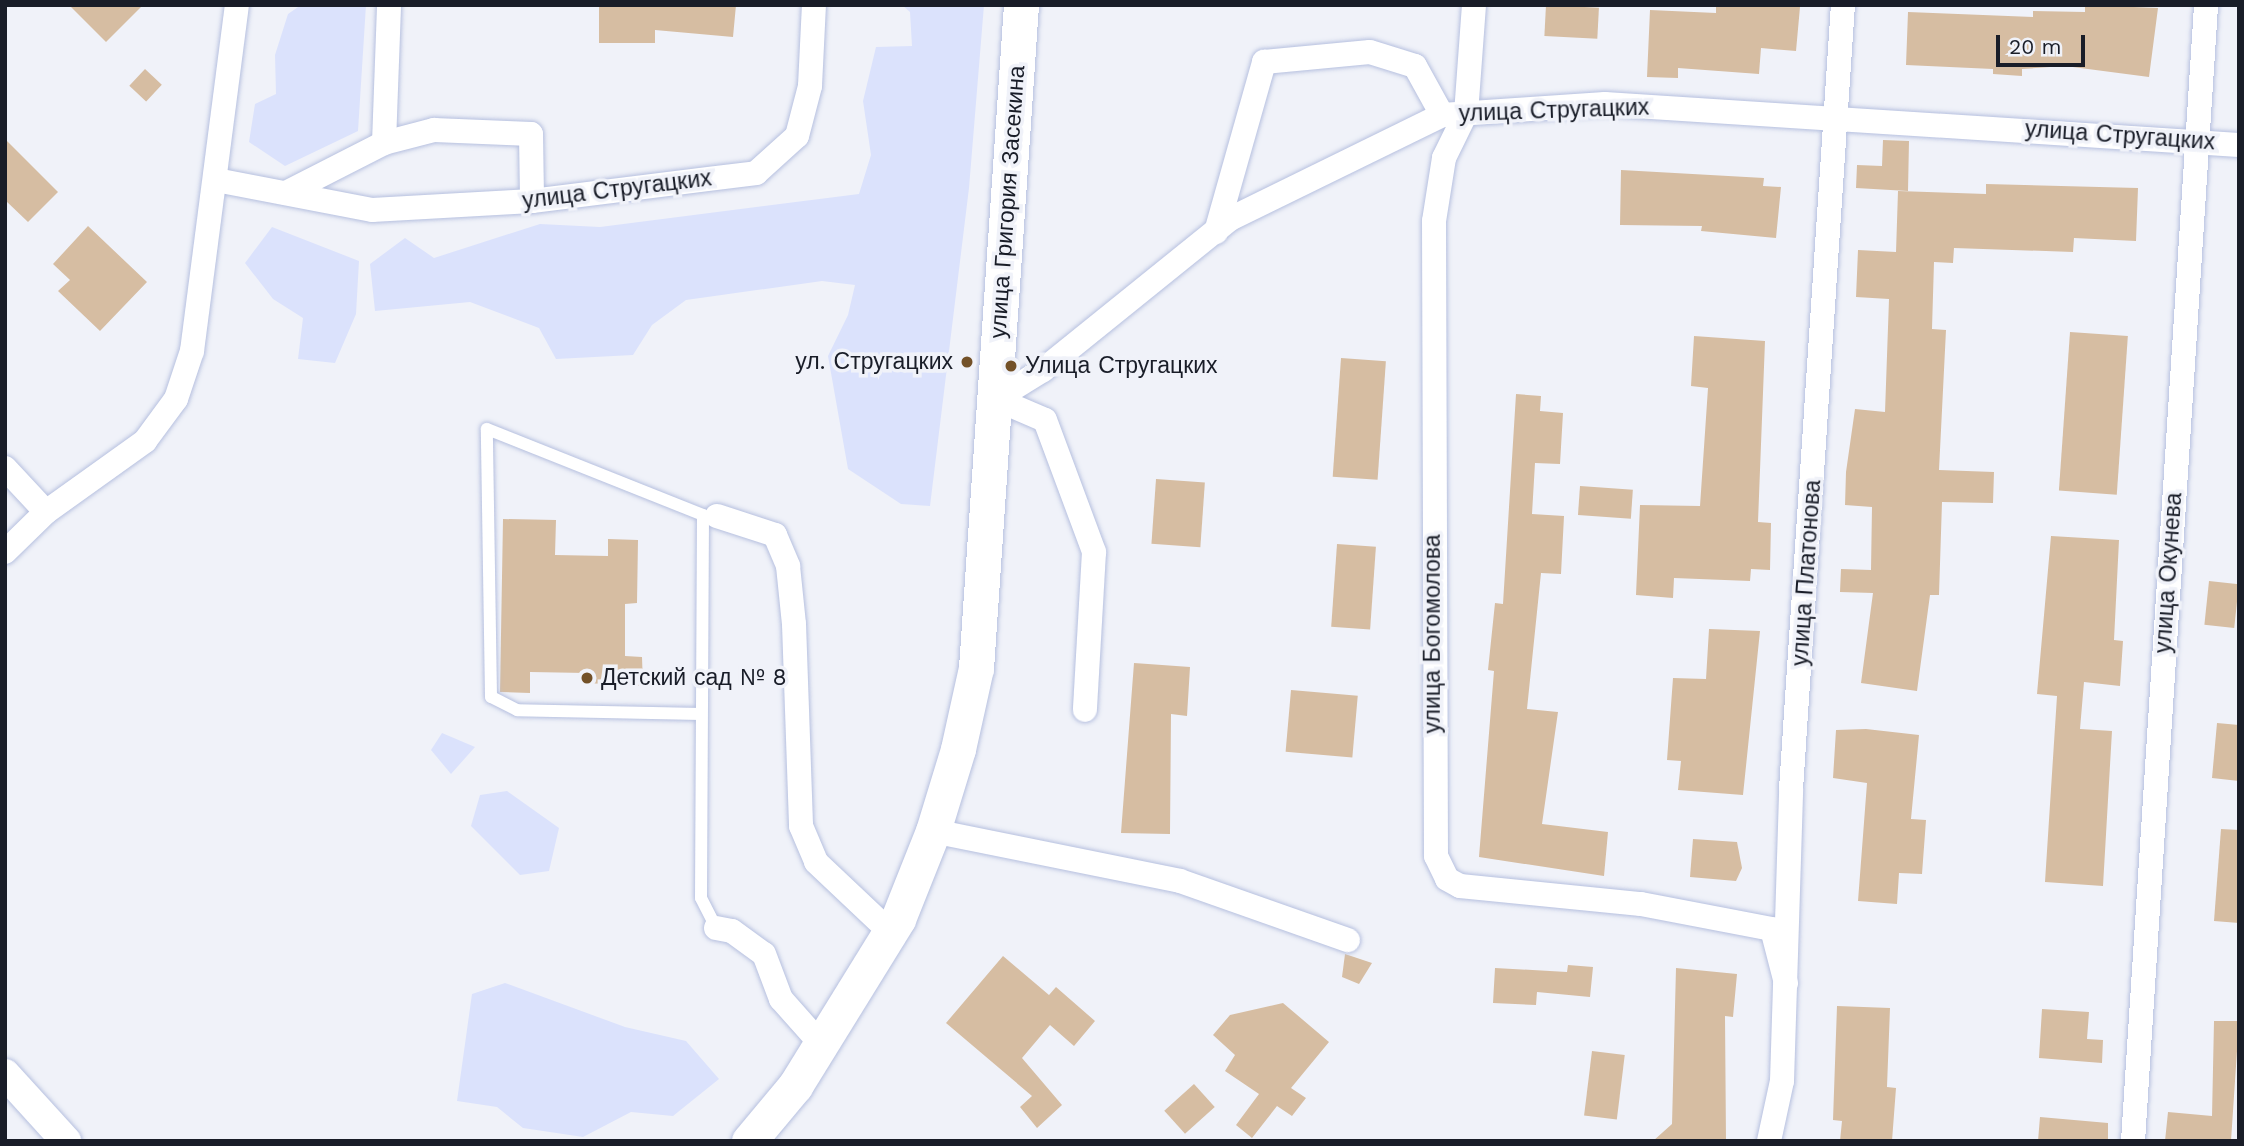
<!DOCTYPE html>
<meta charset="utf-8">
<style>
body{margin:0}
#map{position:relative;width:2244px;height:1146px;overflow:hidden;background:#f0f2f9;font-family:"Work Sans",sans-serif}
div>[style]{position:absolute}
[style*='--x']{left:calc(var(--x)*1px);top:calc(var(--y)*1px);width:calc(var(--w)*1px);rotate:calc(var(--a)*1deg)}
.green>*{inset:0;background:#dbe2fc}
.building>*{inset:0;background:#d6bda2;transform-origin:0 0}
.roads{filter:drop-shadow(0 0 2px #b6c0df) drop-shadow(0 0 2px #b6c0df)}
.service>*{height:12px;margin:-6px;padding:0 6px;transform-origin:6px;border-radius:6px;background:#fff}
.minor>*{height:24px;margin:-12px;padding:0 12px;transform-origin:12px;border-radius:12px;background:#fff}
.tertiary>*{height:30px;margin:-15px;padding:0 15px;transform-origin:15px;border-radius:15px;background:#fff}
.secondary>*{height:35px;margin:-17.5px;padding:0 17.5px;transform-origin:17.5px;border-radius:17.5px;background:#fff}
.dots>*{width:19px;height:19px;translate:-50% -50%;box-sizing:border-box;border:4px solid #f0f2f9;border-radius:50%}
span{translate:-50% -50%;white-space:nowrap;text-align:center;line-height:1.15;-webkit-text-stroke:7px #f0f2f9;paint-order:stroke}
.street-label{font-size:23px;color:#191d28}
.poi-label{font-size:23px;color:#191d28}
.right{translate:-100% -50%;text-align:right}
.left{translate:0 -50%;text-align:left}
.frame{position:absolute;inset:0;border:7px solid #191d28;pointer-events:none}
.scale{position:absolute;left:1996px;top:35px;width:89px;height:32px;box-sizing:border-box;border:4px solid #191d28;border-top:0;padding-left:9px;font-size:21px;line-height:24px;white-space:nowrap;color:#191d28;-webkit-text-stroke:5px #f0f2f9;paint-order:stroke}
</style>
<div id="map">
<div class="green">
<i style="clip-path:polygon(301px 5px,366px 5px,358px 131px,285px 166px,249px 142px,255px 104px,276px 94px,275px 55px,288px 14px)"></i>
<i style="clip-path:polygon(902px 5px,984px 5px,969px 188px,930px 506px,901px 504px,848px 469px,828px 356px,848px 315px,855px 285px,822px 281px,686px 300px,652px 325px,633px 355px,556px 359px,539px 328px,470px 302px,375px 311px,370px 264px,405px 238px,434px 258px,540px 224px,600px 227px,859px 194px,871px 155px,863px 101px,876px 47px,912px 46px,910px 12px)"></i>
<i style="clip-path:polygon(272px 227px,359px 261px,356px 314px,335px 363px,298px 359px,303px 318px,273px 299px,245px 263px)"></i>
<i style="clip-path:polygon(442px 733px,475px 747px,451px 774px,431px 750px)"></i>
<i style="clip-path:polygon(507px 791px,559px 828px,549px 871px,520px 875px,471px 826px,480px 795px)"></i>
<i style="clip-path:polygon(505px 983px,625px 1027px,686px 1041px,719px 1079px,673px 1116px,631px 1112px,583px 1137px,523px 1128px,497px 1107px,457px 1101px,472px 994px)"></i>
</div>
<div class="building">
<i style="clip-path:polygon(69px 5px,143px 5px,106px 42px)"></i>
<i style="clip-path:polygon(599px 5px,736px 5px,733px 37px,655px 30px,655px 43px,599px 43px)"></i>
<i style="left:1546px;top:5px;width:53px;height:31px;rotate:3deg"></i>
<i style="clip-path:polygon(1716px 5px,1800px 7px,1796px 51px,1761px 48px,1759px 74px,1678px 68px,1678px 78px,1647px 77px,1650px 10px,1716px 13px)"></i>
<i style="clip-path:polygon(2085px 5px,2158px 8px,2149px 77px,2065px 66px,2022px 69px,2022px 76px,1993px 74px,1993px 69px,1906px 65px,1908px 12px,2033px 17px,2033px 11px,2085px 12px)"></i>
<i style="left:145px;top:69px;width:23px;height:23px;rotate:43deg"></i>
<i style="clip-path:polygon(5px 139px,58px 192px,28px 222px,5px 200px)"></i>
<i style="clip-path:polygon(1883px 140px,1909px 141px,1908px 191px,1856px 188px,1857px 165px,1882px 166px)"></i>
<i style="clip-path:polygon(1621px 170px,1764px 178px,1763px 186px,1781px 187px,1776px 238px,1701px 231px,1702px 226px,1620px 225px)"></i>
<i style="clip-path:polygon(1986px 184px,2138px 188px,2136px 241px,2074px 238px,2073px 252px,1954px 248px,1953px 263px,1934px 262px,1932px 329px,1946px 330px,1939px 470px,1994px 472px,1993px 503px,1942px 502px,1939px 595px,1930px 595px,1917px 691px,1861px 683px,1873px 593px,1840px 592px,1841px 569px,1871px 570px,1872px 507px,1845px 505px,1846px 472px,1855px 409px,1885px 412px,1889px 299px,1856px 297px,1858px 250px,1896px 252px,1898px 191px,1986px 194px)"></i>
<i style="clip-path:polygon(88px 226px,147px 282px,100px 331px,58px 291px,70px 280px,53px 264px)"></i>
<i style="left:2070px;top:332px;width:58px;height:159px;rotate:4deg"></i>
<i style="clip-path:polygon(1694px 336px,1765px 341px,1758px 522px,1771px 523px,1770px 570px,1751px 569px,1750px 581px,1674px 578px,1673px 598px,1636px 595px,1640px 505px,1700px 506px,1708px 388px,1691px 386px)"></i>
<i style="left:1341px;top:358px;width:45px;height:119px;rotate:4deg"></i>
<i style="clip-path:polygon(1516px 394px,1541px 396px,1540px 411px,1563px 413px,1560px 464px,1535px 463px,1532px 514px,1564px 516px,1561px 574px,1541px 573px,1527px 709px,1558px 712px,1542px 824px,1608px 832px,1604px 876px,1479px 857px,1494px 671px,1488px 670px,1495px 603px,1503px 604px)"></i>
<i style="left:1156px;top:479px;width:49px;height:65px;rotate:4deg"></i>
<i style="left:1580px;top:486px;width:53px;height:29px;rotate:4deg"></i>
<i style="clip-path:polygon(503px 519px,556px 520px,555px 555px,608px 556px,608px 539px,638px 540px,637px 603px,625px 604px,625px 656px,642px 657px,643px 686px,586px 683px,586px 673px,530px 672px,530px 693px,500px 692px)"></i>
<i style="clip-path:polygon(2051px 536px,2119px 540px,2114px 640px,2123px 641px,2120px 686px,2084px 682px,2080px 729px,2112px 731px,2103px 886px,2045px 882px,2057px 696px,2037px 694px)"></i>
<i style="left:1337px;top:544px;width:39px;height:83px;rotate:4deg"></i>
<i style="left:2209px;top:581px;width:30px;height:44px;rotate:6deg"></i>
<i style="clip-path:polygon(1709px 629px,1760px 631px,1743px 795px,1678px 790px,1681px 761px,1667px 760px,1673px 678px,1706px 679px)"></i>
<i style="clip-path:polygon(1134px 663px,1190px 667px,1187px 716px,1171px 714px,1170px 834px,1121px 833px)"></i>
<i style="left:1291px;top:690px;width:67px;height:62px;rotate:5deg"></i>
<i style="clip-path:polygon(2217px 723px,2239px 725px,2239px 781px,2212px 778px)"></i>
<i style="clip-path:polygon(1866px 729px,1919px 735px,1911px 819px,1926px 820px,1922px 874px,1899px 873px,1897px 904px,1858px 901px,1867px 783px,1833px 778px,1836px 730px)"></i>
<i style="clip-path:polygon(2221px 829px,2239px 830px,2239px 923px,2214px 921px)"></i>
<i style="clip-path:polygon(1693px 839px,1737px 842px,1742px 868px,1736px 881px,1690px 877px)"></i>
<i style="clip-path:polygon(1345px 954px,1372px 963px,1359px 984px,1342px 977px)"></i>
<i style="clip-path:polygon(1003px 956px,1049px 995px,1056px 987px,1095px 1021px,1074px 1046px,1050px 1025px,1022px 1058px,1062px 1105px,1037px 1128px,1020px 1107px,1032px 1096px,946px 1023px)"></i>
<i style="clip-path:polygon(1568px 965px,1593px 967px,1590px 997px,1537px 992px,1536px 1005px,1493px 1003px,1495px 968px,1567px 972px)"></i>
<i style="clip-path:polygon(1676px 968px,1737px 974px,1733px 1017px,1725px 1016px,1726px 1141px,1653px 1141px,1672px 1124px)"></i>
<i style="clip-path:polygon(1283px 1003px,1329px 1042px,1291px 1088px,1306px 1098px,1292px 1116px,1277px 1106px,1252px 1138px,1236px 1125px,1259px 1094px,1225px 1071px,1235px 1055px,1213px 1035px,1230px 1015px)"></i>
<i style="clip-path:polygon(1837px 1006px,1890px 1008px,1887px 1087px,1896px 1088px,1892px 1141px,1840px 1141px,1842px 1121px,1833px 1120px)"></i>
<i style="clip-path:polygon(2042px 1009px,2089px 1012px,2087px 1039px,2103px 1040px,2102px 1063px,2039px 1058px)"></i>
<i style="clip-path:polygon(2214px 1021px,2239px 1021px,2231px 1141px,2165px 1141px,2168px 1112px,2212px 1116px)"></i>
<i style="left:1592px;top:1051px;width:33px;height:65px;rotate:7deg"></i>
<i style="left:1194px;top:1084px;width:31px;height:40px;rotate:48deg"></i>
<i style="clip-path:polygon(2040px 1117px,2108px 1123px,2108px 1141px,2038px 1141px)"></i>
</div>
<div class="roads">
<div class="service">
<i style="--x:701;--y:714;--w:184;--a:-178.8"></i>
<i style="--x:517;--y:710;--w:29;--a:-153"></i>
<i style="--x:491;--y:697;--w:268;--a:-90.9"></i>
<i style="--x:487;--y:429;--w:232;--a:21.7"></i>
<i style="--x:703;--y:515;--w:383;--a:90.3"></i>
<i style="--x:701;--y:898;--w:34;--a:63"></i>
</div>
<div class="minor">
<i style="--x:1474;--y:5;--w:108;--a:94.2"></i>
<i style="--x:1466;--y:113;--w:50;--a:116.1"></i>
<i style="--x:1444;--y:158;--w:64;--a:99"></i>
<i style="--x:1434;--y:221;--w:635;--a:89.82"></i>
<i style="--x:1436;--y:856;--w:25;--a:64"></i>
<i style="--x:1447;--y:879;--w:15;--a:28"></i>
<i style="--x:1460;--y:886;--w:182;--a:5.7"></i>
<i style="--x:1641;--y:904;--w:133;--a:10.8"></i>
<i style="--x:1772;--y:929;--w:56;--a:75.5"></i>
<i style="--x:384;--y:143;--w:138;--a:-87.9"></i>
<i style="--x:216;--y:180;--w:159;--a:10.9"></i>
<i style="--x:372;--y:210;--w:160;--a:-3.2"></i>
<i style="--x:532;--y:201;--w:226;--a:-7.1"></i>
<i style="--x:756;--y:173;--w:55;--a:-42.1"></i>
<i style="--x:797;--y:136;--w:52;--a:-75.4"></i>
<i style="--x:810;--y:86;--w:81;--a:-87.2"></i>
<i style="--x:286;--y:193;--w:110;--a:-27"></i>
<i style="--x:384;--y:143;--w:52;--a:-14.6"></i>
<i style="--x:434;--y:130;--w:97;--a:2.4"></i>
<i style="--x:531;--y:134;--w:67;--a:89.1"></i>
<i style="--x:1216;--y:232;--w:177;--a:-74.2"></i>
<i style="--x:1264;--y:62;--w:106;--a:-5.4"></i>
<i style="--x:1370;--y:52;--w:47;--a:17.3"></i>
<i style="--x:1415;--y:66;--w:56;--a:61.1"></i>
<i style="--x:996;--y:399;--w:55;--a:-31.7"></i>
<i style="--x:1043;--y:370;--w:240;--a:-38.9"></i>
<i style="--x:1230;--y:219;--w:236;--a:-26.1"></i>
<i style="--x:1442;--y:115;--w:163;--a:-3.9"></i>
<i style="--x:1605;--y:104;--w:635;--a:3.7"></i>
<i style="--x:996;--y:399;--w:53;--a:23.2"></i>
<i style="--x:1045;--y:420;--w:141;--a:69.6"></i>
<i style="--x:1094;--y:552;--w:158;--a:93.3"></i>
<i style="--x:5;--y:468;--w:60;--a:47"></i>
<i style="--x:717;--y:516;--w:61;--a:18.1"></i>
<i style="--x:775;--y:535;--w:34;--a:67"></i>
<i style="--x:788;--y:566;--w:58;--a:84.1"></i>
<i style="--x:794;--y:624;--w:202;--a:88"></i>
<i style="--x:801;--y:826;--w:39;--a:67"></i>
<i style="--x:816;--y:862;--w:102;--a:43.4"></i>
<i style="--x:5;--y:552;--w:57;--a:-44.3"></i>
<i style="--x:46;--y:512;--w:122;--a:-35.6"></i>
<i style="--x:145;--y:441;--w:52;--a:-53.6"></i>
<i style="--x:176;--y:399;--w:51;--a:-71.6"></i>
<i style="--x:192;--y:351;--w:349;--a:-82.6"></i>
<i style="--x:933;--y:831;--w:252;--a:11.4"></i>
<i style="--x:1180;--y:881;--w:178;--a:19.4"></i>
<i style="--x:716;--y:928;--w:16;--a:11"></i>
<i style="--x:732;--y:931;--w:39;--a:36"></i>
<i style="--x:764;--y:954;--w:48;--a:69.3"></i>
<i style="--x:781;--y:999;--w:60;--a:48.4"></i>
<i style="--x:1769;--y:1141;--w:61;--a:-77.8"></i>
<i style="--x:1782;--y:1081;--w:292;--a:-88.2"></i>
<i style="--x:1791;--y:789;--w:786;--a:-86.21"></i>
<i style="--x:2133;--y:1141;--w:1138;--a:-86.32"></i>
</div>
<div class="tertiary">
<i style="--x:5;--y:1074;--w:91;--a:47.7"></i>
</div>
<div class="secondary">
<i style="--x:749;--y:1141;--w:72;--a:-50.1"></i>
<i style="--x:795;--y:1086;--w:196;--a:-58.3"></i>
<i style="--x:898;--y:919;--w:95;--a:-68.3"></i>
<i style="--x:933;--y:831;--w:86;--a:-73"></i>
<i style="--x:958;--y:749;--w:83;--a:-77.5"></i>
<i style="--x:976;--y:668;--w:665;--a:-86.12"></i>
</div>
</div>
<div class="dots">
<i style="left:967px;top:362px;background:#735128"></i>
<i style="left:1011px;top:366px;background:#735128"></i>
<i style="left:587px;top:678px;background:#735128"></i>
</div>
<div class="street-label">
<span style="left:1554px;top:111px;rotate:-2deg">улица Стругацких</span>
<span style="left:2120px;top:136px;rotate:4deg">улица Стругацких</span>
<span style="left:617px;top:190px;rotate:-7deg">улица Стругацких</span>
<span style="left:1008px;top:202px;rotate:-86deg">улица Григория Засекина</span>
<span style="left:1807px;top:573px;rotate:-86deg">улица Платонова</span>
<span style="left:2169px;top:573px;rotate:-86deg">улица Окунева</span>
<span style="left:1433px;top:634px;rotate:-90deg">улица Богомолова</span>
</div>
<div class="poi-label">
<span class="right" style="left:953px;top:362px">ул. Стругацких</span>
<span class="left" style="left:1025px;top:366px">Улица Стругацких</span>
<span class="left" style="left:601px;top:678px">Детский сад № 8</span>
</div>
<div class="frame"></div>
<div class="scale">20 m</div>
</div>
